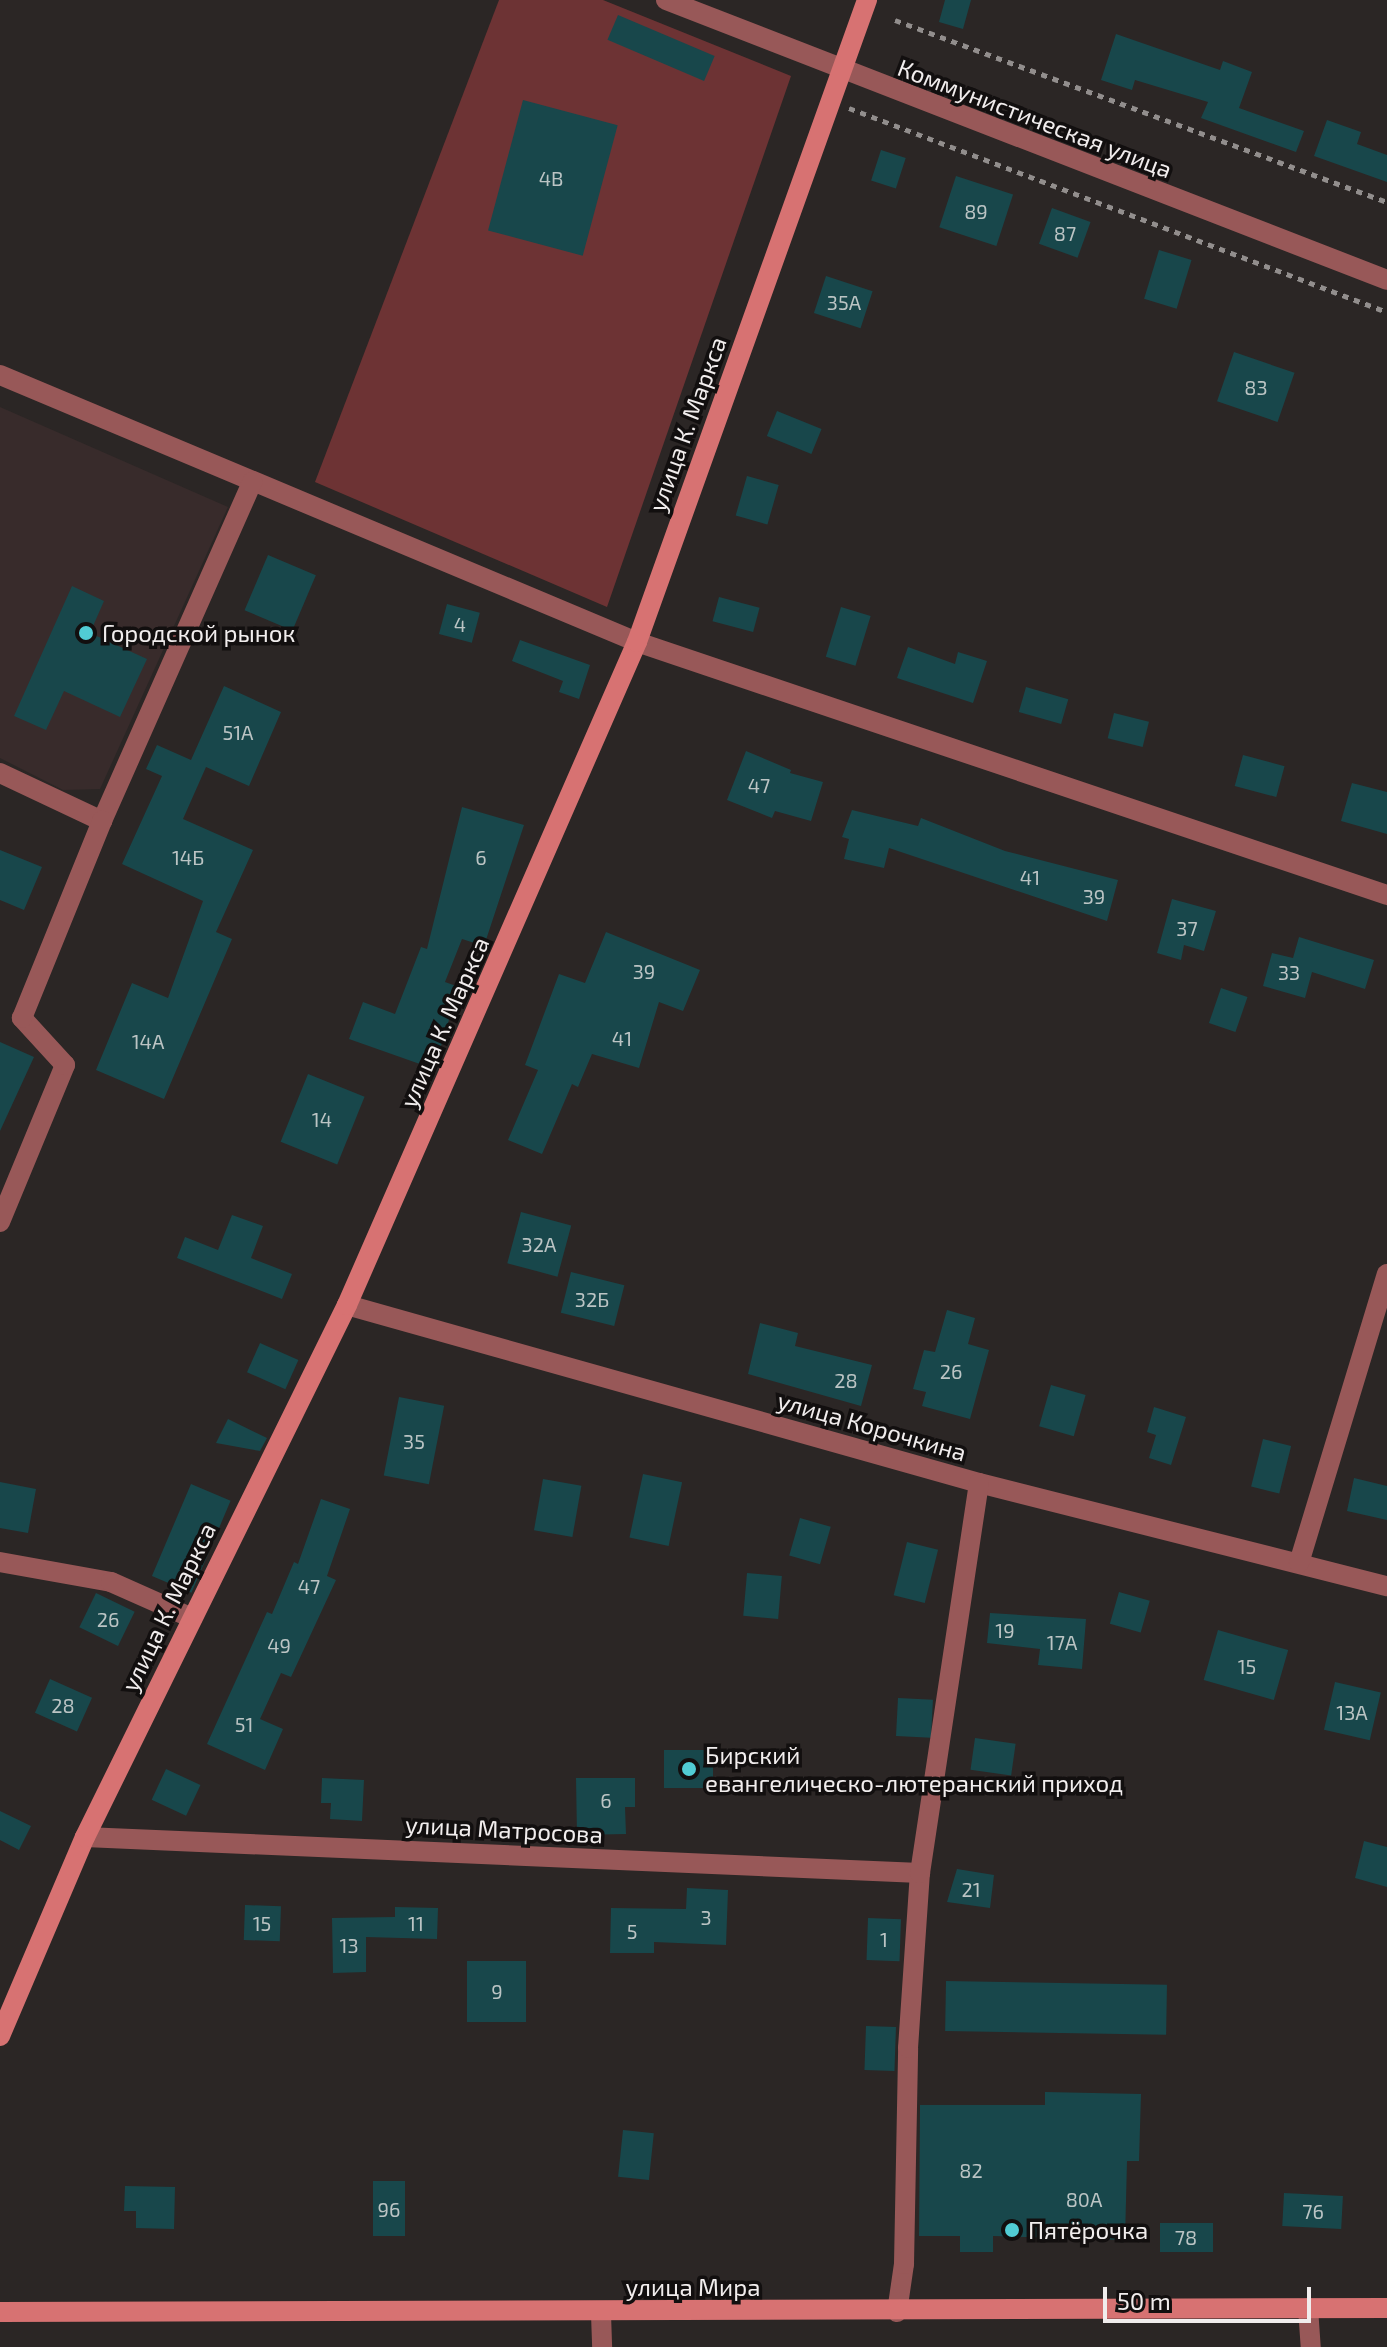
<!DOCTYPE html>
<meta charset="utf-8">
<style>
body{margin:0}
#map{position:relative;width:1387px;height:2347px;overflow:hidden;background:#2b2625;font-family:"Exo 2",sans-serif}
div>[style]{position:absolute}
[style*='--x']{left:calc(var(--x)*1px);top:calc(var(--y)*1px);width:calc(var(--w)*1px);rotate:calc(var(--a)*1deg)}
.built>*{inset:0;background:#382b2b}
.green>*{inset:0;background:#6d3334}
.building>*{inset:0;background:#18474b;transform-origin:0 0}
.path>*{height:5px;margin-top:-2.5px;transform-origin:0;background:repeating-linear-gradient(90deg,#928e8d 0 6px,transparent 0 12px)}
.street>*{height:20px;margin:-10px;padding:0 10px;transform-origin:10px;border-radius:10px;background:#985858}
.secondary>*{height:20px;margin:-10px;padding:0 10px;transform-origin:10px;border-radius:10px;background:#d77272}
.dots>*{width:22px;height:22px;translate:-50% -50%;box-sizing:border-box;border:4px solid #120f0f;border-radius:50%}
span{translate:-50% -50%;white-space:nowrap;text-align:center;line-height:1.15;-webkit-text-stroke:7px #120f0f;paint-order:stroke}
.number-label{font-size:20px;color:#bbc4c4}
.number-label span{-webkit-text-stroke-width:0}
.street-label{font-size:24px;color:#f1eded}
.poi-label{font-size:24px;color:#f1eded}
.left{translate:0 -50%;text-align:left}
.scale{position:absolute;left:1103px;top:2287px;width:208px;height:36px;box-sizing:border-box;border:4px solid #f1eded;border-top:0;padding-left:10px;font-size:24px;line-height:28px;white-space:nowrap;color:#f1eded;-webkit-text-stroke:6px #120f0f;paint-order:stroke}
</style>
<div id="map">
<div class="built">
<i style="clip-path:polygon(0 407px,228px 507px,100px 789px,63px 790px,0 758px)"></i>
</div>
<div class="green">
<i style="clip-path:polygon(499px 0,603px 0,791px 76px,607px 607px,315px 482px)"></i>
</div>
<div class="building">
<i style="clip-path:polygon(945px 0,971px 0,963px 29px,939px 22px)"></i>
<i style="left:618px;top:15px;width:105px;height:27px;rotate:23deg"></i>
<i style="clip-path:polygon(1116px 34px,1220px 70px,1223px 61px,1252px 72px,1239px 108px,1304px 131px,1296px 152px,1201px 118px,1208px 102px,1135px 80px,1132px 90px,1101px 80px)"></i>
<i style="left:523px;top:100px;width:98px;height:135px;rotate:15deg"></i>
<i style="clip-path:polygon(1327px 120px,1361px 132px,1357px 144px,1387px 155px,1387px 182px,1314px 156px)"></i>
<i style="left:881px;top:150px;width:26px;height:32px;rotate:18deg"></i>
<i style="left:956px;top:176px;width:60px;height:54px;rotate:18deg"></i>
<i style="left:1052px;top:208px;width:41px;height:38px;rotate:20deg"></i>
<i style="left:1159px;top:250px;width:34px;height:51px;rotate:17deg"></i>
<i style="left:826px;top:276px;width:49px;height:39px;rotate:18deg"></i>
<i style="left:1234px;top:352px;width:64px;height:52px;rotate:19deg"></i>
<i style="left:777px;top:411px;width:48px;height:27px;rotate:22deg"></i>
<i style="left:747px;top:476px;width:33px;height:41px;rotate:16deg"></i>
<i style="left:268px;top:555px;width:52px;height:60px;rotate:23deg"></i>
<i style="clip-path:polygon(72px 586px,104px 601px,90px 633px,147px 659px,120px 717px,64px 691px,46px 730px,14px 716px)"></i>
<i style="left:719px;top:597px;width:42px;height:25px;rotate:15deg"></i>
<i style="left:447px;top:604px;width:34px;height:31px;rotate:15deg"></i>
<i style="left:841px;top:607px;width:31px;height:52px;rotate:17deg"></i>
<i style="clip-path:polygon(520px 640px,590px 665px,579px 699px,559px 692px,563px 681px,512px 661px)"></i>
<i style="clip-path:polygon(908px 647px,955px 664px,958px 652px,987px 661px,973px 703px,897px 678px)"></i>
<i style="clip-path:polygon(224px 686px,281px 712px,249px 786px,206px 767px,183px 819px,253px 850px,216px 932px,232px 939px,164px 1099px,96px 1070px,132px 983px,168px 998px,203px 901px,122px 864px,162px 776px,146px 769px,157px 745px,191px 760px)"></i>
<i style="left:1026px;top:687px;width:44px;height:26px;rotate:16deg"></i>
<i style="left:1114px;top:713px;width:36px;height:26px;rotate:14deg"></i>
<i style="clip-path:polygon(746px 751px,791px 770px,790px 773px,823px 782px,811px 821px,775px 811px,772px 818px,727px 800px)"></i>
<i style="left:1243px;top:755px;width:43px;height:32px;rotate:15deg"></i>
<i style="clip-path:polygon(1352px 783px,1387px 792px,1387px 834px,1341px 821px)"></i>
<i style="clip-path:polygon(462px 807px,524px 825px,484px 946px,462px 939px,445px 982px,459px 987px,434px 1069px,349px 1039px,363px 1002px,395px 1014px,421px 947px,427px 949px)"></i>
<i style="clip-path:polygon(852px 810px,918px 826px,921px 818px,1005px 851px,1118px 880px,1107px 921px,889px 848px,884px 868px,844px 859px,849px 839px,842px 837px)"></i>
<i style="clip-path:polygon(0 850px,42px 867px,24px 910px,0 900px)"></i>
<i style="clip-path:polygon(1172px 899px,1216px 911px,1204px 951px,1184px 945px,1181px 960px,1157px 953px)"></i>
<i style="clip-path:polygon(606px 932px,700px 970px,683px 1011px,659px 1002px,639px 1068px,592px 1054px,578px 1087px,572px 1084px,542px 1154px,508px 1140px,538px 1070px,525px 1065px,559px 974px,585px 983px)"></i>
<i style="clip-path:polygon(1299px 937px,1374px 960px,1365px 989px,1312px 972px,1305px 998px,1263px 986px,1272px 953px,1293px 958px)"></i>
<i style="left:1221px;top:988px;width:28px;height:37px;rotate:19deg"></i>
<i style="clip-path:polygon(0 1042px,34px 1057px,0 1131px)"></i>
<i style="left:308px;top:1074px;width:61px;height:73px;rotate:22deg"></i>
<i style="left:521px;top:1212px;width:52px;height:53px;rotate:15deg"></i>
<i style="clip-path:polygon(232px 1215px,263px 1226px,251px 1258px,292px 1274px,282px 1299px,177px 1258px,185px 1237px,218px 1250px)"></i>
<i style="left:571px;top:1272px;width:55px;height:42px;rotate:14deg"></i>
<i style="clip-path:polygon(947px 1310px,975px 1318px,968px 1344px,989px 1350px,970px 1419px,922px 1406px,926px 1392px,913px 1389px,924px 1350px,935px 1352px)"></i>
<i style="clip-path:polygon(760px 1323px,798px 1333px,795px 1346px,872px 1365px,861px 1406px,748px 1374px)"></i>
<i style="left:260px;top:1343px;width:42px;height:32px;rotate:24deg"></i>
<i style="left:1051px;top:1385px;width:36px;height:43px;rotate:16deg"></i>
<i style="left:399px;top:1397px;width:46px;height:80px;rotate:11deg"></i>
<i style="clip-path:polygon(1154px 1407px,1186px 1417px,1171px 1465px,1149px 1458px,1156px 1435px,1147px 1432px)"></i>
<i style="clip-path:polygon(228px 1419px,267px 1438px,260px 1451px,216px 1443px)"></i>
<i style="left:1263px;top:1439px;width:29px;height:49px;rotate:14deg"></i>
<i style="left:643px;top:1474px;width:40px;height:65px;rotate:12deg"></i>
<i style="clip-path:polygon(1354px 1478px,1387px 1486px,1387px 1520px,1347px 1511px)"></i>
<i style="left:543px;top:1479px;width:39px;height:52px;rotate:10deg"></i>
<i style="clip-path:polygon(0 1482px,36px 1489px,28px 1533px,0 1528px)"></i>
<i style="left:191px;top:1484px;width:43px;height:100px;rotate:23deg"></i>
<i style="clip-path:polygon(321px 1499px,350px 1509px,327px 1576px,336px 1580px,291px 1677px,281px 1673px,260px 1719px,283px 1729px,265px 1770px,207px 1744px,267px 1612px,272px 1614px,294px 1562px,298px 1564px)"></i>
<i style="left:800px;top:1518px;width:32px;height:39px;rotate:16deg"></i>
<i style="left:907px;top:1542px;width:32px;height:55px;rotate:14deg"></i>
<i style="left:747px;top:1573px;width:35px;height:43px;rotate:5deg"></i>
<i style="left:1119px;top:1592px;width:32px;height:33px;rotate:16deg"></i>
<i style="left:96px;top:1593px;width:43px;height:38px;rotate:26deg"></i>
<i style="clip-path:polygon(990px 1613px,1086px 1619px,1082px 1669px,1038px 1665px,1040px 1649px,987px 1643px)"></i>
<i style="left:1218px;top:1630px;width:73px;height:52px;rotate:16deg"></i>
<i style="left:50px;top:1679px;width:46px;height:37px;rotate:24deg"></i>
<i style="left:1335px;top:1682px;width:47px;height:49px;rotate:13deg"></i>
<i style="left:898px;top:1698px;width:35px;height:38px;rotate:3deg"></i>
<i style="left:975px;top:1738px;width:41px;height:32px;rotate:8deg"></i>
<i style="left:664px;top:1750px;width:49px;height:38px"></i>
<i style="left:166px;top:1769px;width:38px;height:34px;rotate:25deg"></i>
<i style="clip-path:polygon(322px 1778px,364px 1780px,362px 1821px,330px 1819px,331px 1803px,321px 1803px)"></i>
<i style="clip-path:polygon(576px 1778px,635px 1778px,635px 1807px,625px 1807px,626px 1834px,577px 1835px)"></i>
<i style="clip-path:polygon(0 1811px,31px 1826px,19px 1850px,0 1840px)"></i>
<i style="clip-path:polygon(1364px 1841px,1387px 1847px,1387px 1887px,1355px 1878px)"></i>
<i style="clip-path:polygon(957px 1869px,994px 1875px,990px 1908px,947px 1902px)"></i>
<i style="clip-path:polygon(687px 1888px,728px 1890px,726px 1945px,654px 1942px,654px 1953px,610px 1953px,611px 1908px,686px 1909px)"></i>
<i style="left:245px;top:1905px;width:36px;height:35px;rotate:2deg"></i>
<i style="clip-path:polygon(395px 1907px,438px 1908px,437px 1939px,366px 1937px,366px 1972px,333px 1973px,332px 1918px,395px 1917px)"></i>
<i style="left:868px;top:1918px;width:33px;height:42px;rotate:2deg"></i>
<i style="left:467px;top:1961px;width:59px;height:61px"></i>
<i style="left:946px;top:1981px;width:221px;height:50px;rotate:1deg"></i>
<i style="left:866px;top:2026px;width:30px;height:44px;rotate:2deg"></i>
<i style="clip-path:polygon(1045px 2092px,1141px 2094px,1139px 2161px,1127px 2161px,1125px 2240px,993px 2236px,993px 2252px,960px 2252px,960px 2236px,919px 2236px,920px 2105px,1045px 2105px)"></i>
<i style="left:623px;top:2130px;width:31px;height:47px;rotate:6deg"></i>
<i style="left:373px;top:2181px;width:32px;height:55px"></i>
<i style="clip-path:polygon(125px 2186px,175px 2187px,174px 2229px,136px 2228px,136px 2211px,124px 2211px)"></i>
<i style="left:1284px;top:2193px;width:59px;height:33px;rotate:3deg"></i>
<i style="left:1160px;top:2223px;width:53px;height:29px"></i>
</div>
<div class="path">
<i style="--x:895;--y:20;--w:525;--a:20.3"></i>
<i style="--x:849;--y:108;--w:575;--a:20.77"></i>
</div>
<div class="street">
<i style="--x:666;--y:0;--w:773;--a:21.22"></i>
<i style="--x:0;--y:375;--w:691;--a:22.74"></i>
<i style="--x:637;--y:642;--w:792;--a:18.64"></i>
<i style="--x:0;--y:773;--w:113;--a:25.2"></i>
<i style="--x:102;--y:821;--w:371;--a:-66.1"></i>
<i style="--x:0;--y:1222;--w:170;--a:-67.5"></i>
<i style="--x:65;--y:1065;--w:64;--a:-132.5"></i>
<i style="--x:22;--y:1018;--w:213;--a:-67.9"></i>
<i style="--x:347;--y:1305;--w:657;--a:15.73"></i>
<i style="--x:979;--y:1483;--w:421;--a:14.2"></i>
<i style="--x:0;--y:1562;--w:113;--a:10.2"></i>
<i style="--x:111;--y:1582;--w:89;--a:24"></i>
<i style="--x:1299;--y:1563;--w:302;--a:-73.1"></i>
<i style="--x:85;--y:1837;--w:836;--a:2.47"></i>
<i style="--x:1308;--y:2308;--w:39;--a:86"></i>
<i style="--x:897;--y:2312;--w:49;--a:-81.7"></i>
<i style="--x:904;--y:2264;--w:216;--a:-88.9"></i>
<i style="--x:908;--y:2048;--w:175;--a:-86.1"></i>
<i style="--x:920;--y:1873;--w:394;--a:-81.4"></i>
<i style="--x:601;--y:2314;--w:33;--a:88"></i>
</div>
<div class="secondary">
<i style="--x:0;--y:2036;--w:216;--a:-66.9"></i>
<i style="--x:85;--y:1837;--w:593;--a:-63.78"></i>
<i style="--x:347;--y:1305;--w:724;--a:-66.38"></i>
<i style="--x:637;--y:642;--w:682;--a:-70.29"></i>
<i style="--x:0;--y:2312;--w:1387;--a:-0.17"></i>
</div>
<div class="dots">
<i style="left:86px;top:633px;background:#51ccd4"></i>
<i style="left:689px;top:1769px;background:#51ccd4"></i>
<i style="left:1012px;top:2230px;background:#51ccd4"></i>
</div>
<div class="number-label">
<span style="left:551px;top:178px">4В</span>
<span style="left:976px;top:211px">89</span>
<span style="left:1065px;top:233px">87</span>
<span style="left:844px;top:302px">35А</span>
<span style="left:1256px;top:387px">83</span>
<span style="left:460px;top:624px">4</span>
<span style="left:238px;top:732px">51А</span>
<span style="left:759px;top:785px">47</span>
<span style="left:188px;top:857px">14Б</span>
<span style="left:481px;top:857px">6</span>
<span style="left:1030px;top:877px">41</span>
<span style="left:1094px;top:896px">39</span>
<span style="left:1187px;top:928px">37</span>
<span style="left:644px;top:971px">39</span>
<span style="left:1289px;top:972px">33</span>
<span style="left:622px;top:1038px">41</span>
<span style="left:148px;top:1041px">14А</span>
<span style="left:322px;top:1119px">14</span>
<span style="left:539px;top:1244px">32А</span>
<span style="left:592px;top:1299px">32Б</span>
<span style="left:951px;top:1371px">26</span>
<span style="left:846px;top:1380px">28</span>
<span style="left:414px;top:1441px">35</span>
<span style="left:309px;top:1586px">47</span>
<span style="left:108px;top:1619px">26</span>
<span style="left:1005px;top:1630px">19</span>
<span style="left:1062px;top:1642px">17А</span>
<span style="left:279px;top:1645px">49</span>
<span style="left:1247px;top:1666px">15</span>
<span style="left:63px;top:1705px">28</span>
<span style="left:1352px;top:1712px">13А</span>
<span style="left:244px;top:1724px">51</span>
<span style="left:606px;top:1800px">6</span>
<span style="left:971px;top:1889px">21</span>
<span style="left:706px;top:1917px">3</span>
<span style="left:262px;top:1923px">15</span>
<span style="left:416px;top:1923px">11</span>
<span style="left:632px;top:1931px">5</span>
<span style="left:884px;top:1939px">1</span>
<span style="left:349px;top:1945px">13</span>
<span style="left:497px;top:1991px">9</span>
<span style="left:971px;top:2170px">82</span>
<span style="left:1084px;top:2199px">80А</span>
<span style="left:389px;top:2209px">96</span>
<span style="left:1313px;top:2211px">76</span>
<span style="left:1186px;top:2237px">78</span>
</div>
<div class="street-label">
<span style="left:1035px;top:118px;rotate:21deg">Коммунистическая улица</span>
<span style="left:687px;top:424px;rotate:-70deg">улица К. Маркса</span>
<span style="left:444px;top:1022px;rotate:-66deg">улица К. Маркса</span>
<span style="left:872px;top:1426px;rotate:16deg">улица Корочкина</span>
<span style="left:168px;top:1607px;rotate:-64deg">улица К. Маркса</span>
<span style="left:504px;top:1829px;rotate:3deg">улица Матросова</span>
<span style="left:693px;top:2287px">улица Мира</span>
</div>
<div class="poi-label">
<span class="left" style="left:102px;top:633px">Городской рынок</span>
<span class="left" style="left:705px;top:1769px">Бирский<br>евангелическо-лютеранский приход</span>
<span class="left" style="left:1028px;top:2230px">Пятёрочка</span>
</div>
<div class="scale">50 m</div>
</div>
